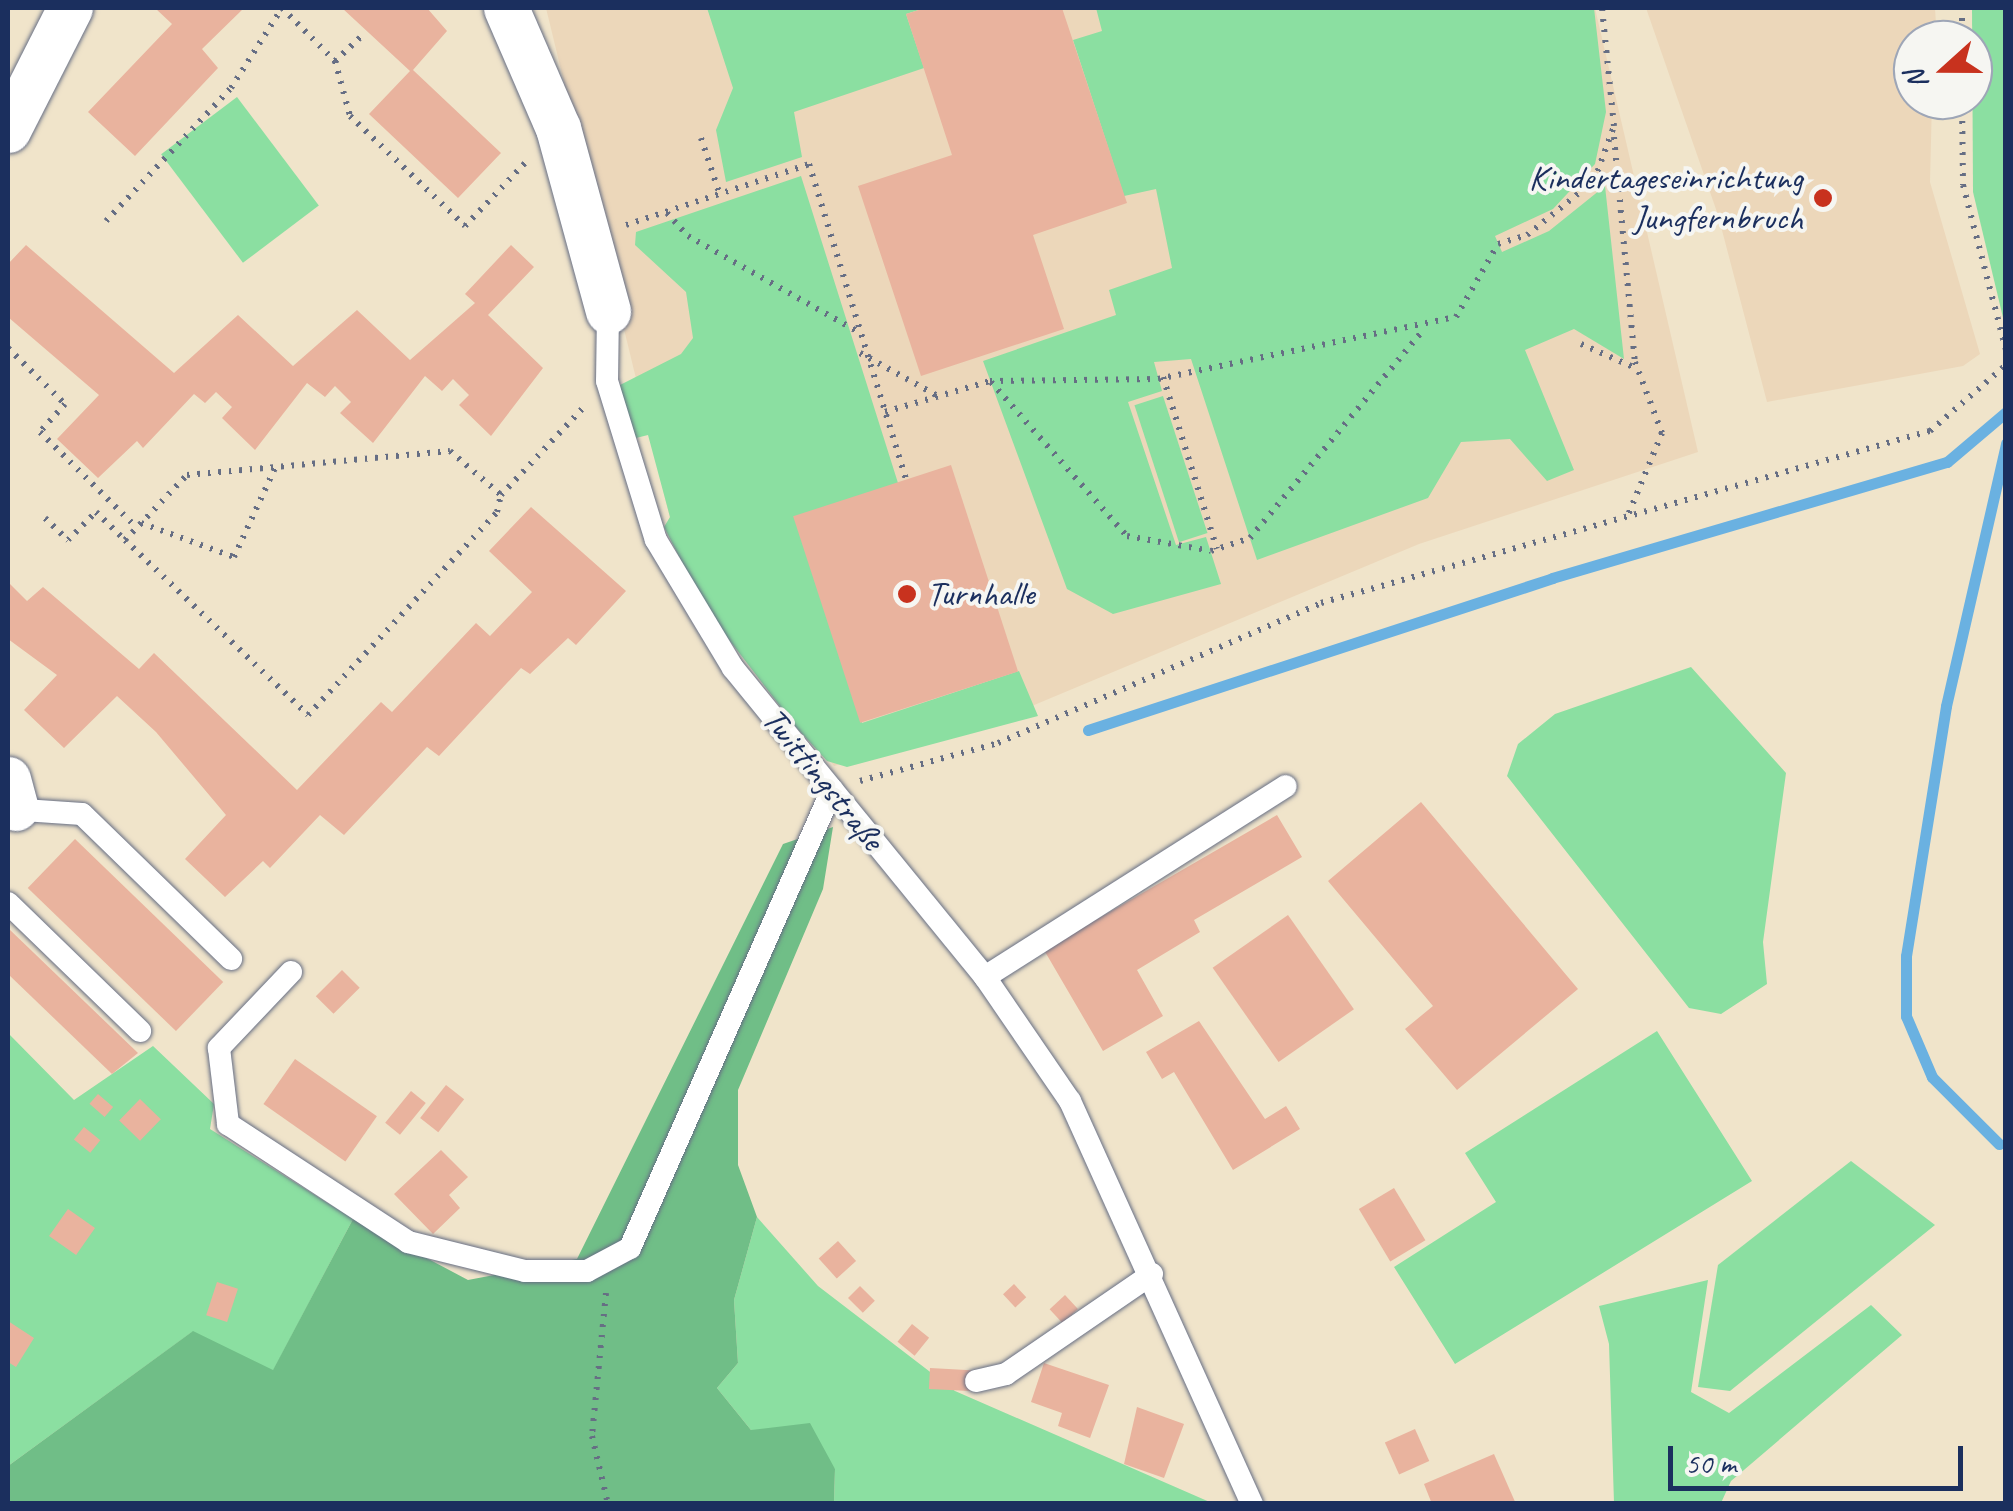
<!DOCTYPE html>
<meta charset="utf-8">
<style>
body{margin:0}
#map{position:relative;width:2013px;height:1511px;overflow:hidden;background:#f0e4ca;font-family:Caveat,sans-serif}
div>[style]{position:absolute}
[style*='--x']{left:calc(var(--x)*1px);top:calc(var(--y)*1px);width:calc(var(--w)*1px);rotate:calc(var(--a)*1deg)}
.built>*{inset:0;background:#ecd7ba}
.green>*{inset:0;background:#8bdfa1;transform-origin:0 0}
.forest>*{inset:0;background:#70be87}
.stream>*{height:11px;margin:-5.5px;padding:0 5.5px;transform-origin:5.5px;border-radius:5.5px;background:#6ab1e1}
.building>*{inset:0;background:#e9b39e;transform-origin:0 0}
.path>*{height:6px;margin-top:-3px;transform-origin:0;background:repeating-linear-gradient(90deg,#666e84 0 2.5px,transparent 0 10.5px)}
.roads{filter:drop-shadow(0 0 2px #666e84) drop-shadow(0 0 2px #666e84)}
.lane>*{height:22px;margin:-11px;padding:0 11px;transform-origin:11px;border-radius:11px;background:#fff}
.street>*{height:45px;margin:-22.5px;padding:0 22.5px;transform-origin:22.5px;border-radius:22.5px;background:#fff}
.dots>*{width:28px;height:28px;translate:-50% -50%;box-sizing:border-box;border:5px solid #f6f6f2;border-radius:50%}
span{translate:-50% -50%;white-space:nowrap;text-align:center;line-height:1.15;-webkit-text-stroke:8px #f6f6f2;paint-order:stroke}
.poi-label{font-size:35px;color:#1b2f5e}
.right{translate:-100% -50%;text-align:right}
.left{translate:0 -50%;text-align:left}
.street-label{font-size:35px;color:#1b2f5e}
.frame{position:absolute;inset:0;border:10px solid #1b2f5e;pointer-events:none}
.north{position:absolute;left:1893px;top:20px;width:100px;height:100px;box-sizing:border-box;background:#f6f6f2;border:2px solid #9ea6b7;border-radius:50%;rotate:249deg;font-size:28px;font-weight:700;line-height:40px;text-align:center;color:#1b2f5e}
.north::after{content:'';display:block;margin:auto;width:35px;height:45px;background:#c8321e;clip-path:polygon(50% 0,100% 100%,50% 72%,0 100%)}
.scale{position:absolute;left:1668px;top:1446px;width:295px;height:45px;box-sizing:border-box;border:5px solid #1b2f5e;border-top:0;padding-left:12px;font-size:30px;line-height:35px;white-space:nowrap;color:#1b2f5e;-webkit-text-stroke:8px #f6f6f2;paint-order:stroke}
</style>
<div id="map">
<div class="built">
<i style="clip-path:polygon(546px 8px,1595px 8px,1698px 452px,1419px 544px,1027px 708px,834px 766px,675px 539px)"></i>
<i style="clip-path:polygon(1646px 8px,1935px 8px,1937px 40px,1913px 40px,1913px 100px,1932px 100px,1930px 182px,1980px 354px,1963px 366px,1767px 402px,1718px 215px)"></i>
</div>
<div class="green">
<i style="clip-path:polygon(707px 8px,925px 8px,906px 14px,924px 68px,794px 112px,802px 157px,726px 182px,716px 130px,733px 88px)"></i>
<i style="clip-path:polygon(1096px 8px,1594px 8px,1606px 112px,1595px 164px,1553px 209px,1495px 236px,1502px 252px,1549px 231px,1605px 186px,1624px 359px,1574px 329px,1525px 350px,1574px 470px,1547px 481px,1510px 439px,1461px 442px,1428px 498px,1257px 560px,1191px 359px,1154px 362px,1162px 391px,1128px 402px,1176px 545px,1206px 537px,1221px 584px,1113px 614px,1067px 589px,983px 361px,1116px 315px,1109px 290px,1172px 268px,1156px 189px,1124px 196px,1073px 40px,1102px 31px)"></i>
<i style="clip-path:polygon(1972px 8px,2005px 8px,2005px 326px,1973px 192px)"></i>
<i style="left:237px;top:97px;width:136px;height:95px;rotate:53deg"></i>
<i style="clip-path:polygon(801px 176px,898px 483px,795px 518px,862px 723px,1019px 671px,1038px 716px,847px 767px,827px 761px,796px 727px,707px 611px,664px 527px,670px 517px,648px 435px,632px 439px,620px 385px,681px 354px,693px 338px,686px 292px,635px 245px,636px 232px)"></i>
<i style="left:1163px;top:396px;width:144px;height:30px;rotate:72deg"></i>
<i style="clip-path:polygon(1691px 667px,1786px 773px,1763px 942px,1767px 984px,1721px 1014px,1689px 1008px,1507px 776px,1518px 744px,1555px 714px)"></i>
<i style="clip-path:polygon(1657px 1031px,1752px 1181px,1455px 1364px,1394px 1267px,1496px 1202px,1465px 1153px)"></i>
<i style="clip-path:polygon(8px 1033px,74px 1100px,153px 1046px,214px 1104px,210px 1129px,353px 1219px,273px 1371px,192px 1332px,8px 1466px)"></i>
<i style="clip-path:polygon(1851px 1161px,1935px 1225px,1730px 1391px,1698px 1387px,1718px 1265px)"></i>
<i style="clip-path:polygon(757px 1217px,818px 1286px,955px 1391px,1212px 1503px,834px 1503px,835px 1469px,751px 1430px,717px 1388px,738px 1363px,734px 1300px)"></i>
<i style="clip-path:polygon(1708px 1280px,1691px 1392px,1729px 1413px,1871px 1305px,1902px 1335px,1731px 1481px,1721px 1503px,1614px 1503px,1609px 1344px,1599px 1306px)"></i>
</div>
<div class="forest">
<i style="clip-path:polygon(833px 827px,823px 889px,738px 1090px,738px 1165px,757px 1217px,734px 1300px,738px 1363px,717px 1388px,751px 1430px,810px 1423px,835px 1469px,834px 1503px,8px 1504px,8px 1466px,193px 1331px,273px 1370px,353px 1219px,468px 1280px,577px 1259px,783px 844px)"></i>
</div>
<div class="stream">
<i style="--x:1088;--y:730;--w:488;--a:-18.1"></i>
<i style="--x:1552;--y:578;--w:412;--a:-16.4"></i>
<i style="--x:1947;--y:462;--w:77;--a:-40.3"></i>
<i style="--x:1999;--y:1144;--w:95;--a:-135"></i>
<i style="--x:1932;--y:1077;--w:66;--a:-113.1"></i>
<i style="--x:1906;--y:1016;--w:60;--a:-90"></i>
<i style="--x:1906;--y:956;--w:253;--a:-80.9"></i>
<i style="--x:1946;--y:706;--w:270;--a:-77.1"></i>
</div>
<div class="building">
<i style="clip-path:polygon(155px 8px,244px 8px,202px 49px,218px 68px,135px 156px,88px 112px,172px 24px)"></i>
<i style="clip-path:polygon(342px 8px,427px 8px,447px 31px,413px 70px,501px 153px,458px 198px,369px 114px,410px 71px)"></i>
<i style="clip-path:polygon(925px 8px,1062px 8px,1127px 203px,1033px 235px,1064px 329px,921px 376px,858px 186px,952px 155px,906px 14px)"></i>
<i style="clip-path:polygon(26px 245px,174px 373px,238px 315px,293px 366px,357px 310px,410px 360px,475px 303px,465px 294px,511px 245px,534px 267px,488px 315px,543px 368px,491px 436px,459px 405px,469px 395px,453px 379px,442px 391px,425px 376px,373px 443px,340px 413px,351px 402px,335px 386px,325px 397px,307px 383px,255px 450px,222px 418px,232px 407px,216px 392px,205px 403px,194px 394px,143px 448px,137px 441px,98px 478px,57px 439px,99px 395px,8px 317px,8px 264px)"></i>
<i style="left:951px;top:465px;width:217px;height:166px;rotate:72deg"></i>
<i style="clip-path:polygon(531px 507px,626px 591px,576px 645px,568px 638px,530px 674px,521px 668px,439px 756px,427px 747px,344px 835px,320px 815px,270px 868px,263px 861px,225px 897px,185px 859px,226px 815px,156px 732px,117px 696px,64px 748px,24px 710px,57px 675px,8px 639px,8px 582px,27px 601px,43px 587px,139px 669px,154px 653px,297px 790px,381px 702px,392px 712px,476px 623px,490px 636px,532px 592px,489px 551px)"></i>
<i style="clip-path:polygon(1421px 802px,1578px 989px,1457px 1090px,1405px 1029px,1433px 1006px,1328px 881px)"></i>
<i style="clip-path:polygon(1277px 815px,1302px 857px,1194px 920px,1200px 932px,1137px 970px,1163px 1016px,1103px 1051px,1044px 950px)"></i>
<i style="left:75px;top:839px;width:206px;height:68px;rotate:44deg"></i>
<i style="left:1288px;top:915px;width:115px;height:92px;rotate:55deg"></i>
<i style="clip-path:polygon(8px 928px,138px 1053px,112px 1074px,8px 974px)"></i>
<i style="left:342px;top:970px;width:25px;height:37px;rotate:45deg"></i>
<i style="clip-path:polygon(1199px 1021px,1265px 1119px,1286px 1106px,1300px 1129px,1233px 1170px,1174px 1072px,1162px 1079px,1146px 1052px)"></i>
<i style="left:295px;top:1059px;width:100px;height:55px;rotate:35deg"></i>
<i style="left:446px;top:1085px;width:23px;height:42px;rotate:38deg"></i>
<i style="left:411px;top:1091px;width:19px;height:41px;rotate:39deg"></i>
<i style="left:98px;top:1094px;width:20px;height:13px;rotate:41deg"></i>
<i style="left:140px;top:1099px;width:29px;height:30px;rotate:44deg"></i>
<i style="left:84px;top:1127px;width:21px;height:16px;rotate:39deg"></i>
<i style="clip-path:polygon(441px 1150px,468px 1177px,449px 1195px,460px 1208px,433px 1234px,394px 1194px)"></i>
<i style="left:1394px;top:1188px;width:61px;height:41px;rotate:59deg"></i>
<i style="left:68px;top:1209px;width:33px;height:33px;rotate:35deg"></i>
<i style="left:838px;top:1241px;width:27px;height:26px;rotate:48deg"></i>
<i style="left:217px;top:1282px;width:22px;height:35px;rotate:18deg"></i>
<i style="left:1014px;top:1284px;width:18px;height:15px;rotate:47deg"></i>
<i style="left:860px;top:1286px;width:21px;height:17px;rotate:45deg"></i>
<i style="left:1065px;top:1295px;width:19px;height:21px;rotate:47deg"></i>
<i style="clip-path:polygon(8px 1321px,34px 1338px,16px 1367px,8px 1362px)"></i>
<i style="left:912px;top:1324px;width:22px;height:23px;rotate:39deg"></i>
<i style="clip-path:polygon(1044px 1363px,1109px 1385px,1090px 1438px,1058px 1426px,1062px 1413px,1031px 1402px)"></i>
<i style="left:930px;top:1368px;width:41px;height:21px;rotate:3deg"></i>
<i style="clip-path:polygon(1137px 1407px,1184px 1424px,1164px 1478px,1124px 1464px)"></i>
<i style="left:1415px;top:1429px;width:35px;height:33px;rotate:66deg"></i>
<i style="clip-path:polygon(1494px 1454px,1516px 1504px,1432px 1504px,1424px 1484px)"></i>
</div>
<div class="path">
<i style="--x:282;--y:8;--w:75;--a:45"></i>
<i style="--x:335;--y:61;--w:57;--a:74.7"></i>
<i style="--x:350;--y:116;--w:159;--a:43.7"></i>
<i style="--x:465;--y:226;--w:87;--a:-46.4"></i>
<i style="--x:1962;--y:8;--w:32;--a:90"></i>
<i style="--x:335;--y:61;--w:41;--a:-43"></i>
<i style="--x:1962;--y:100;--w:85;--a:89.3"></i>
<i style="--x:1963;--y:185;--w:171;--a:75.4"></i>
<i style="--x:1614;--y:137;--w:226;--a:84.7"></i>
<i style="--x:1635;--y:362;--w:76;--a:69.2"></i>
<i style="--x:1662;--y:433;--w:89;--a:112.5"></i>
<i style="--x:701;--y:138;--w:60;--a:71.6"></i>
<i style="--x:667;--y:213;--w:31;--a:48"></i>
<i style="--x:688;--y:236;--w:197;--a:29.4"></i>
<i style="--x:106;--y:221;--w:183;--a:-46.8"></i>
<i style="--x:231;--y:88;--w:95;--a:-57.5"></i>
<i style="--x:626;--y:225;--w:193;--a:-18.4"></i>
<i style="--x:809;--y:164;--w:331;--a:72.9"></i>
<i style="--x:1581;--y:344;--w:62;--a:23.7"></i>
<i style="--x:8;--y:348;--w:80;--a:44.5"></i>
<i style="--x:65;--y:404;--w:38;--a:132"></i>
<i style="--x:40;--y:432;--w:135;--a:44.7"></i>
<i style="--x:860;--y:353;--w:89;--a:28.9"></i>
<i style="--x:1163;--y:377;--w:180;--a:72.6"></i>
<i style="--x:991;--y:382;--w:205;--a:48.6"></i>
<i style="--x:1127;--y:536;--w:85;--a:10.1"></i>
<i style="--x:1211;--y:551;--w:41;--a:-18.4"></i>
<i style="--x:1250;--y:538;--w:271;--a:-50.2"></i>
<i style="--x:885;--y:412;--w:109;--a:-16.4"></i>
<i style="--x:990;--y:381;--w:168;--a:-0.7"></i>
<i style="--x:1158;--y:379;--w:304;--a:-11.8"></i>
<i style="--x:1456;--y:317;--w:84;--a:-60.1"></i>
<i style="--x:1498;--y:244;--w:30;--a:-17"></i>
<i style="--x:1527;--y:235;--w:86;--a:-38.9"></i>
<i style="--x:1594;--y:181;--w:59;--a:-70"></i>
<i style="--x:1614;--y:126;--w:119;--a:-95.8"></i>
<i style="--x:45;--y:518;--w:32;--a:44"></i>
<i style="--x:68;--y:540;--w:40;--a:-45"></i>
<i style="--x:96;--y:512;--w:40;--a:44"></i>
<i style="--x:125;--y:540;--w:90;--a:-46.4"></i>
<i style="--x:187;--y:475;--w:264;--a:-5.2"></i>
<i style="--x:450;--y:451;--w:67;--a:40.8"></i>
<i style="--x:501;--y:495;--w:120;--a:-46.7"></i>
<i style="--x:141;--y:523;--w:99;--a:20.1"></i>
<i style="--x:234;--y:557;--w:98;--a:-65.3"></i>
<i style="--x:125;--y:540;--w:253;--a:43.7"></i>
<i style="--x:308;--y:715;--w:277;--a:-47"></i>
<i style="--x:497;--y:512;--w:17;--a:-77"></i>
<i style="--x:860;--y:781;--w:143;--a:-15.4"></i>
<i style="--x:998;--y:743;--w:352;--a:-23.4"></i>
<i style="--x:1321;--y:603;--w:633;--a:-15.77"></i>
<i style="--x:1930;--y:431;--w:101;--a:-41"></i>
<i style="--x:606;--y:1293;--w:144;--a:95.6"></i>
<i style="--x:592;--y:1436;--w:70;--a:76.8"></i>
</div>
<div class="roads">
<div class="lane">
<i style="--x:608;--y:311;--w:70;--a:90.8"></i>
<i style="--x:607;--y:381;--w:166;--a:72.9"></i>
<i style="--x:656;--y:540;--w:149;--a:59"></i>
<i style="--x:733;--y:668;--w:399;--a:50.8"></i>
<i style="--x:985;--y:977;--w:150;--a:55.6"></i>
<i style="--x:1070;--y:1101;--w:442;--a:65.7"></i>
<i style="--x:9;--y:809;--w:73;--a:3.9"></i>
<i style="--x:82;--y:814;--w:208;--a:44.2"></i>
<i style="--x:8;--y:903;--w:184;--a:44.1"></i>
<i style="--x:291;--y:972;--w:105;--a:133.5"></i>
<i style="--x:219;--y:1048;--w:77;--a:83.2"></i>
<i style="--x:228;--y:1124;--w:215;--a:33.2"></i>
<i style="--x:408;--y:1242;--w:121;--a:13.9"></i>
<i style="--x:525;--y:1271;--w:62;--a:0"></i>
<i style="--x:587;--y:1271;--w:49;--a:-28.1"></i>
<i style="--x:630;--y:1248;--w:501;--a:-66.2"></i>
<i style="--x:985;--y:977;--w:356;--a:-32.4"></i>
<i style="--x:976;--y:1381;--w:31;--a:-13"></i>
<i style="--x:1006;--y:1374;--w:177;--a:-34.4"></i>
</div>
<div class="street">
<i style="--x:506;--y:8;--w:131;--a:66.6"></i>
<i style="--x:558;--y:128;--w:190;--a:74.7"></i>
<i style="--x:8;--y:130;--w:137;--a:-63.1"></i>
<i style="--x:8;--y:779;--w:30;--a:75"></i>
</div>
</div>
<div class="dots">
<i style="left:1823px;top:198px;background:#c8321e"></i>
<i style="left:907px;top:594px;background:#c8321e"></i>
</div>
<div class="poi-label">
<span class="right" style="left:1803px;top:198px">Kindertageseinrichtung<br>Jungfernbruch</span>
<span class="left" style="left:927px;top:594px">Turnhalle</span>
</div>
<div class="street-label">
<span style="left:823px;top:779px;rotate:51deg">Twittingstraße</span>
</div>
<div class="frame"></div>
<div class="north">N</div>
<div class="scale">50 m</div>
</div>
